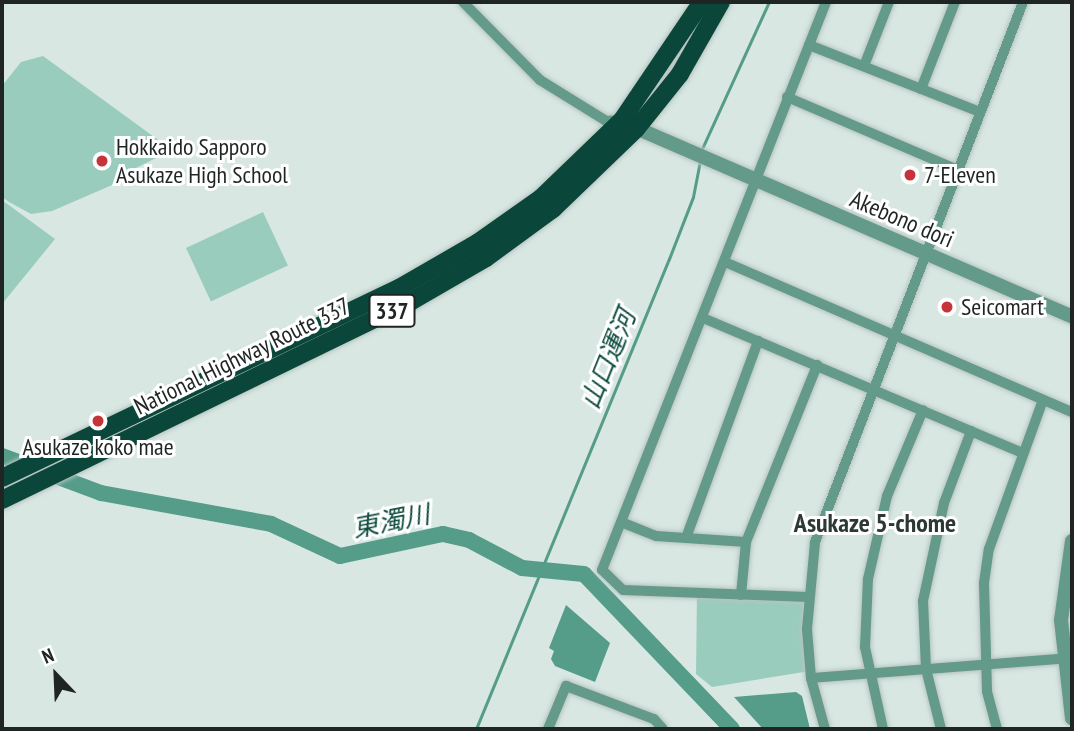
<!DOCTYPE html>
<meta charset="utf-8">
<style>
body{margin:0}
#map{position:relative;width:1074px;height:731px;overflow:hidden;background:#d8e7e2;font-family:"PT Sans Narrow","Noto Sans JP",sans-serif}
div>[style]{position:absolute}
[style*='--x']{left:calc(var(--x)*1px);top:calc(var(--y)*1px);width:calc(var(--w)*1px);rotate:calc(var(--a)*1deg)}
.green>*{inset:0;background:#9accbd;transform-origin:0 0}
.water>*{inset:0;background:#559c89}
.stream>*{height:2.5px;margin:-1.25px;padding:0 1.25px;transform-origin:1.25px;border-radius:1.25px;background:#559c89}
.river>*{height:16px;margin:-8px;padding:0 8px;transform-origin:8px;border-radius:8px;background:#559c89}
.roads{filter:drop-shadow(0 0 2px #b7c4c0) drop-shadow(0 0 2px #b7c4c0)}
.minor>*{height:10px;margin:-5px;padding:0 5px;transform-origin:5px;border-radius:5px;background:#649a8a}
.tertiary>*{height:14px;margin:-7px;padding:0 7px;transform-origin:7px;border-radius:7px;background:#649a8a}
.trunk>*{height:18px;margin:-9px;padding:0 9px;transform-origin:9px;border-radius:9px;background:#0a473a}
.dots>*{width:19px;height:19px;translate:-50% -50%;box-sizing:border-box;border:4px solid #fff;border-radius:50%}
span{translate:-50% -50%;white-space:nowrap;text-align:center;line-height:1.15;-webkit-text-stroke:6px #fff;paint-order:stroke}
.shield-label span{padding:2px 5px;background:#fff;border:2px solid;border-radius:5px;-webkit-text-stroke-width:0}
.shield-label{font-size:23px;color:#1f2523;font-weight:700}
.poi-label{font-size:24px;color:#1f2523}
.left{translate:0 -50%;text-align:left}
.street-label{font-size:24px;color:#1f2523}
.water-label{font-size:26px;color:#0f4d3f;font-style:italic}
.neighbourhood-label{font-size:26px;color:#2c3834;font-weight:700}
.frame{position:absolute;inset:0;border:4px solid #1f2523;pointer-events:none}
.north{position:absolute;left:21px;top:640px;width:70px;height:70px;-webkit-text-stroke:5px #fff;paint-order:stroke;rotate:337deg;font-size:19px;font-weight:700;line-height:28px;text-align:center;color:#1f2523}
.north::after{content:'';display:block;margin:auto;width:24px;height:32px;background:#1f2523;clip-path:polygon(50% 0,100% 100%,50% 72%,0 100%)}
</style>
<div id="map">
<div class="green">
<i style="clip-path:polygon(43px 56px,172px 150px,124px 174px,126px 179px,52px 211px,31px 214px,9px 202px,2px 197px,2px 86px,21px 62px)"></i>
<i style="clip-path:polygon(2px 200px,55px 239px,2px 304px)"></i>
<i style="left:263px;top:212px;width:59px;height:85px;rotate:65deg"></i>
<i style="clip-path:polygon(697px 593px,808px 597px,810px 671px,712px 687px,696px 674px)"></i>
</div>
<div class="water">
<i style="clip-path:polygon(566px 605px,610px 643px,595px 682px,555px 666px,551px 659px,554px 651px,549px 648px)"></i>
<i style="clip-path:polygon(796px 692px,802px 696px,810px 729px,763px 729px,734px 697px)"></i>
</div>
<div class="stream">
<i style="--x:701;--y:151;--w:164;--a:-65.5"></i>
<i style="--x:476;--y:729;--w:508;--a:-67.68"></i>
<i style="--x:669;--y:259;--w:66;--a:-68.8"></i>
<i style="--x:693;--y:197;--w:37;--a:-79"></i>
</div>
<div class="river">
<i style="--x:2;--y:456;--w:106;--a:20.5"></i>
<i style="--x:101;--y:493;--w:173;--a:10.3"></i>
<i style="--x:271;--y:524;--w:76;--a:24.9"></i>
<i style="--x:340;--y:556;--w:105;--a:-12.1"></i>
<i style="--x:443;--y:534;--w:27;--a:13"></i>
<i style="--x:469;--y:540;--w:60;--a:27.8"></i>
<i style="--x:522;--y:568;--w:62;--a:5.5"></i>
<i style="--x:584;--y:574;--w:214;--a:46.3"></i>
</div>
<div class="roads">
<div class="minor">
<i style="--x:463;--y:2;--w:110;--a:45.4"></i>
<i style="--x:540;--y:80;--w:78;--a:31.8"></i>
<i style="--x:606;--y:121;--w:16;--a:-4"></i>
<i style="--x:809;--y:45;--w:184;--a:21.4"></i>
<i style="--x:864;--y:66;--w:69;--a:-68.7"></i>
<i style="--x:921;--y:89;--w:93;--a:-68.7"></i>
<i style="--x:787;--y:97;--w:186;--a:23.1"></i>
<i style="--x:725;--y:262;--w:378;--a:23.4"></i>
<i style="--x:703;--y:318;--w:346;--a:22.9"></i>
<i style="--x:621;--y:522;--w:38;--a:22"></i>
<i style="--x:656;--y:536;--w:90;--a:3.8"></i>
<i style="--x:686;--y:538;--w:210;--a:-69.9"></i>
<i style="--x:741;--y:595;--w:53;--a:-84.6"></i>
<i style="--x:746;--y:542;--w:191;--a:-68.1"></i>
<i style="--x:808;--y:597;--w:185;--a:-177.8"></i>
<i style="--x:623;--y:590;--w:29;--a:-136"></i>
<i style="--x:602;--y:570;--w:611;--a:-68.48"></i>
<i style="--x:811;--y:678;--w:262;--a:-4.4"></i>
<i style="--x:548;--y:729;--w:47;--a:-67.3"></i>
<i style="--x:566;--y:686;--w:94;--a:20.6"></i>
<i style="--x:654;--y:719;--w:13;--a:48"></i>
<i style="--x:825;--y:729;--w:53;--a:-105.4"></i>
<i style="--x:811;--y:678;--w:49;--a:-94.7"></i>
<i style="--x:807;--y:629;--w:87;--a:-84.7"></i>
<i style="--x:815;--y:542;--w:579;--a:-68.93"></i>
<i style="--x:883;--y:729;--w:84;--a:-102.4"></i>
<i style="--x:865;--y:647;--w:68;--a:-87.5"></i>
<i style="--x:868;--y:579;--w:85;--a:-77.1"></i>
<i style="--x:887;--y:496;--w:93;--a:-67.3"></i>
<i style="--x:941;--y:729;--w:62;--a:-104"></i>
<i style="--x:926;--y:669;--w:68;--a:-92.5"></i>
<i style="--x:923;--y:601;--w:100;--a:-77.9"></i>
<i style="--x:944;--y:503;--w:77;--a:-69.4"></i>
<i style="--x:997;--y:729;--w:39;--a:-105"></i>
<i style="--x:987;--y:691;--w:108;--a:-91.6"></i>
<i style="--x:984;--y:583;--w:34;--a:-82"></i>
<i style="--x:989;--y:549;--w:158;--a:-70.1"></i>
</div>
<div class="tertiary">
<i style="--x:627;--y:124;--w:485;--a:23.4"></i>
<i style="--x:1072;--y:541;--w:80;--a:97.9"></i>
<i style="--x:1061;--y:620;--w:99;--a:83.6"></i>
</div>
<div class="trunk">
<i style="--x:2;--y:478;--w:440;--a:-25.6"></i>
<i style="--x:399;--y:288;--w:90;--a:-30"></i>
<i style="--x:477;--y:243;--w:78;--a:-35.1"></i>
<i style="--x:541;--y:198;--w:112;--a:-43.9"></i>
<i style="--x:622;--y:120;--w:143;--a:-55.9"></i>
<i style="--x:2;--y:500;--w:454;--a:-25.9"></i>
<i style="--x:410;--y:302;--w:88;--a:-30.1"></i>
<i style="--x:486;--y:258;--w:83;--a:-36.2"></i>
<i style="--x:553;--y:209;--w:115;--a:-43.9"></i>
<i style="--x:636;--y:129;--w:70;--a:-51.3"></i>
<i style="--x:680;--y:74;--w:83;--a:-60.3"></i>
</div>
</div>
<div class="dots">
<i style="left:102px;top:161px;background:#c43438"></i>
<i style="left:910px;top:175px;background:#c43438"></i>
<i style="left:947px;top:307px;background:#c43438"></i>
<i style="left:98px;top:421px;background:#c43438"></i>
</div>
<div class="shield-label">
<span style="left:392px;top:311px">337</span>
</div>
<div class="poi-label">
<span class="left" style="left:116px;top:161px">Hokkaido Sapporo<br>Asukaze High School</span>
<span class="left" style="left:924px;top:175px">7-Eleven</span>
<span class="left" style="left:961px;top:307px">Seicomart</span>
<span style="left:98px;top:447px">Asukaze koko mae</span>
</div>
<div class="street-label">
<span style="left:902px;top:219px;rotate:23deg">Akebono dori</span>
<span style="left:242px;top:356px;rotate:-26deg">National Highway Route 337</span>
</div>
<div class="water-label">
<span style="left:608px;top:359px;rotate:-68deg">山口運河</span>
<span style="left:391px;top:521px;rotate:-11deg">東濁川</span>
</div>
<div class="neighbourhood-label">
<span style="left:875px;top:523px">Asukaze 5-chome</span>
</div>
<div class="frame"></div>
<div class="north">N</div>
</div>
